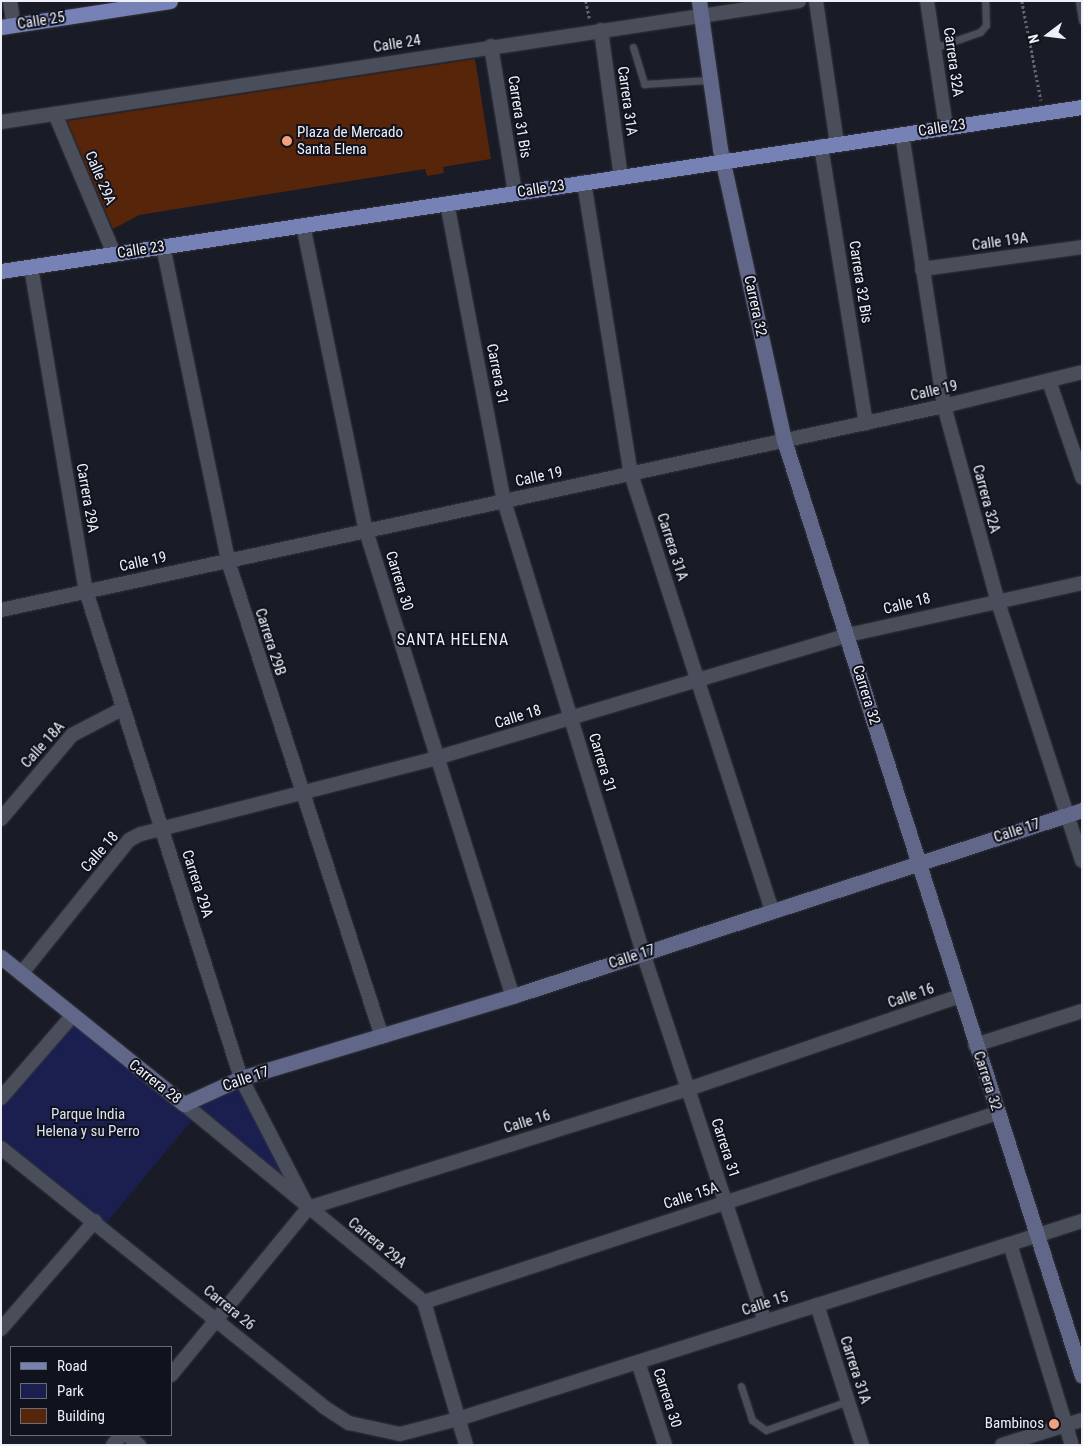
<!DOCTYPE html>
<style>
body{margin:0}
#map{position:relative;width:1083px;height:1446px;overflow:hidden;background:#191b26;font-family:"Roboto Condensed",sans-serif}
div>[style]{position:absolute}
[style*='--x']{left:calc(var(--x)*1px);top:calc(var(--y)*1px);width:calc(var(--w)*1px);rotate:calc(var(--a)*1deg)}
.green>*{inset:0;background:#1a1f50}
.building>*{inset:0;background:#572509}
.path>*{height:2.5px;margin-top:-1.25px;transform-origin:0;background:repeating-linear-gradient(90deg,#63656f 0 2.5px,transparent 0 5px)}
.roads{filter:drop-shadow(0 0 1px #34353e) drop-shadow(0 0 1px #34353e)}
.lane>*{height:7px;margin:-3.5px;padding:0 3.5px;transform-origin:3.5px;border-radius:3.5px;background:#4a4d5a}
.street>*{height:14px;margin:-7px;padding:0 7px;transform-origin:7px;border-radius:7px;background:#4a4d5a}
.secondary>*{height:15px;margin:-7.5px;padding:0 7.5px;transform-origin:7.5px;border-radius:7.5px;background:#606788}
.primary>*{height:15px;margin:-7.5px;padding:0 7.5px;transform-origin:7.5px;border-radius:7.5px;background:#7681b6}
.dots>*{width:14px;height:14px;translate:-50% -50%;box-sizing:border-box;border:2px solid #10121d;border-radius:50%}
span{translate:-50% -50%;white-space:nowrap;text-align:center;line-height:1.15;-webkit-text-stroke:4px #10121d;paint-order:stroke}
.street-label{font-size:15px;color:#eef0f8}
.poi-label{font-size:15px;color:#eef0f8}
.left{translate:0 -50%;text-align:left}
.right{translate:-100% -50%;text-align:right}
.park-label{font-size:15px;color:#dce1f4}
.neighbourhood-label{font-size:16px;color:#eef0f8;letter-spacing:1px}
.frame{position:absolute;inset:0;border:2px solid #eef0f8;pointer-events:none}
.legend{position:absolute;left:10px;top:1346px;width:162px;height:90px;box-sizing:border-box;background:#10121d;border:1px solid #696b75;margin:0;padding:6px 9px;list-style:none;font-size:15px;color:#eef0f8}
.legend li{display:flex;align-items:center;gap:10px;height:25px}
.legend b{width:25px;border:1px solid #696b75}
.north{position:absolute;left:1023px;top:10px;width:50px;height:50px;-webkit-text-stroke:4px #10121d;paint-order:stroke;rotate:255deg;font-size:14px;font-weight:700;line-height:20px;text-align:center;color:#eef0f8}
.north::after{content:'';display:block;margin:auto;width:18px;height:22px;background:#eef0f8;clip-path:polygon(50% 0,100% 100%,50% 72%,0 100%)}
</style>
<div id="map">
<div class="green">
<i style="clip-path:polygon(72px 1016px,184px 1104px,241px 1078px,308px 1208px,197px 1114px,103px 1227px,1px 1148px,1px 1098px)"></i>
</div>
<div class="building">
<i style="clip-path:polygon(475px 59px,491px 159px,443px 167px,444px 173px,427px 176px,425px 169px,139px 215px,113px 229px,67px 121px)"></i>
</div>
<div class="path">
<i style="--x:586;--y:1;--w:19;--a:78"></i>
<i style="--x:1022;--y:1;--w:101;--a:79.1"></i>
</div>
<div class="roads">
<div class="lane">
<i style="--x:1079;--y:1;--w:20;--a:81"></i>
<i style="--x:633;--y:47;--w:39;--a:73"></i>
<i style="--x:644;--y:84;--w:64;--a:-3.6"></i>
<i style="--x:934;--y:48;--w:49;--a:-19.2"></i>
<i style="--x:980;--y:32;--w:9;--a:-49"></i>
<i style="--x:986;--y:25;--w:24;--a:-92"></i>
<i style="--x:741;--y:1386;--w:36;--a:72"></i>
<i style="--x:752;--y:1420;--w:17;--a:36"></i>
<i style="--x:766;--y:1430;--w:87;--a:-19.5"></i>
</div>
<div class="street">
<i style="--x:10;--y:1;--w:25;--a:81"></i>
<i style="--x:816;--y:1;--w:145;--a:81.6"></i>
<i style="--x:927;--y:1;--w:127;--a:81.4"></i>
<i style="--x:601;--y:30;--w:148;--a:82.3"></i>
<i style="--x:491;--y:46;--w:149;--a:80.7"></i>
<i style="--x:55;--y:114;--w:152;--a:67.1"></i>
<i style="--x:1;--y:122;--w:807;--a:-8.62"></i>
<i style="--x:902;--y:134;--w:275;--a:81.2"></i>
<i style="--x:944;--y:406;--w:200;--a:74.6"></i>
<i style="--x:997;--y:599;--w:275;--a:72"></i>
<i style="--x:821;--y:146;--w:281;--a:80.8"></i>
<i style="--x:584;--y:182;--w:296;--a:80.9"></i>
<i style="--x:631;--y:474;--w:459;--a:72.1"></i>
<i style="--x:447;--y:203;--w:303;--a:79.2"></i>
<i style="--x:504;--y:501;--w:473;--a:72.9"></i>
<i style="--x:643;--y:953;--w:388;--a:71.7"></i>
<i style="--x:303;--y:225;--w:312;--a:78.4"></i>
<i style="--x:366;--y:531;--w:488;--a:72.5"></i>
<i style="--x:163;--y:246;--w:322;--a:78.3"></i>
<i style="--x:228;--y:561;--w:500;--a:72.07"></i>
<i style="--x:31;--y:267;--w:329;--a:80.4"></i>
<i style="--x:86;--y:591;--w:511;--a:72.35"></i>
<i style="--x:241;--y:1078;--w:146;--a:62.7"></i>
<i style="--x:922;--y:269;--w:162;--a:-7.8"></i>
<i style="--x:1049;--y:381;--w:102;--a:71"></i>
<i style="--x:1;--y:610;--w:965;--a:-12.21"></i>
<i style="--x:944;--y:406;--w:142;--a:-13.8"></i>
<i style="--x:1;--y:819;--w:110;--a:-49.8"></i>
<i style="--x:72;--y:735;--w:56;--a:-27.5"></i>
<i style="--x:21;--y:974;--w:172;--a:-51.1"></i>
<i style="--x:129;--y:840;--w:13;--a:-27"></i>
<i style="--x:141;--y:834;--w:305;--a:-14.4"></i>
<i style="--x:436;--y:758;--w:430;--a:-16.6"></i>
<i style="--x:848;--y:635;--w:240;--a:-12.5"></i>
<i style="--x:975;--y:1045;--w:112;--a:-17.6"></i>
<i style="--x:1;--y:1098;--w:108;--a:-49.1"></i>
<i style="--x:184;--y:1104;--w:311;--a:39.5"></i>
<i style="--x:424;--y:1302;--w:149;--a:73.6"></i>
<i style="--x:1;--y:1148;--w:414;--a:38.7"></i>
<i style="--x:324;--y:1407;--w:30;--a:33"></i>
<i style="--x:349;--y:1423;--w:52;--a:12.2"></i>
<i style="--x:400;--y:1434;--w:60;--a:-14.5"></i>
<i style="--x:458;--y:1419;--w:655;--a:-17.6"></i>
<i style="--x:1010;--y:1244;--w:210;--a:72.9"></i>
<i style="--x:424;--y:1302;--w:603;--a:-18.25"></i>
<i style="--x:817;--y:1305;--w:147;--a:72.2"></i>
<i style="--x:1;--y:1329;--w:143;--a:-49"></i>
<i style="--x:638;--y:1362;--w:87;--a:72"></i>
<i style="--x:171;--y:1375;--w:216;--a:-50.6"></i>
<i style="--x:308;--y:1208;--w:398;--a:-17.4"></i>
<i style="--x:688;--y:1089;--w:287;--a:-18.9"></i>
<i style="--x:127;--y:1435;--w:16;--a:40"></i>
<i style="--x:113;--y:1445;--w:13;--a:-51"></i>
<i style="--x:1002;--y:1445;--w:84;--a:-17.4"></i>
</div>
<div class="secondary">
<i style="--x:699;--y:1;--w:149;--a:81.9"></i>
<i style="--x:720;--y:149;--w:298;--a:77.6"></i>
<i style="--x:784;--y:440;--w:982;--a:72.34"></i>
<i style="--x:1;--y:957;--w:235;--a:38.8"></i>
<i style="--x:184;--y:1104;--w:63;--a:-24.5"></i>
<i style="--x:241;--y:1078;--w:284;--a:-16.8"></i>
<i style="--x:513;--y:996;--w:599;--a:-18.1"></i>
</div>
<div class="primary">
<i style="--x:1;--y:27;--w:171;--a:-8.7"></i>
<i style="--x:1;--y:271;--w:1093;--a:-8.63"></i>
</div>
</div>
<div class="dots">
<i style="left:287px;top:141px;background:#f1a17b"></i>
<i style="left:1054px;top:1424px;background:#f1a17b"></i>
</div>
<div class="street-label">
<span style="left:41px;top:21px;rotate:-9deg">Calle 25</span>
<span style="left:397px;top:44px;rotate:-9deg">Calle 24</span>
<span style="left:953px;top:62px;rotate:82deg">Carrera 32A</span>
<span style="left:627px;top:101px;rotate:82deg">Carrera 31A</span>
<span style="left:519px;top:117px;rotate:81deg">Carrera 31 Bis</span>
<span style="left:942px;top:128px;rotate:-9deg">Calle 23</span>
<span style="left:100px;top:178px;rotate:67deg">Calle 29A</span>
<span style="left:541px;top:189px;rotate:-9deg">Calle 23</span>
<span style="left:1000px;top:242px;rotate:-8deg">Calle 19A</span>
<span style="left:141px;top:250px;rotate:-9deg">Calle 23</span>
<span style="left:860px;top:282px;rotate:81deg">Carrera 32 Bis</span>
<span style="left:755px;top:306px;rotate:78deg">Carrera 32</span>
<span style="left:497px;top:374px;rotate:79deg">Carrera 31</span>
<span style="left:934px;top:391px;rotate:-13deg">Calle 19</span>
<span style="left:539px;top:477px;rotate:-12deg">Calle 19</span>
<span style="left:87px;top:498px;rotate:80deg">Carrera 29A</span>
<span style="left:986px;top:499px;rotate:75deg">Carrera 32A</span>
<span style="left:672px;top:547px;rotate:72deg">Carrera 31A</span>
<span style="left:143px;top:562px;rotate:-12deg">Calle 19</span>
<span style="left:399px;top:581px;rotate:73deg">Carrera 30</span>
<span style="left:907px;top:604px;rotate:-14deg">Calle 18</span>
<span style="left:270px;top:642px;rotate:72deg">Carrera 29B</span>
<span style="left:866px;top:695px;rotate:73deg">Carrera 32</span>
<span style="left:518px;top:717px;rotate:-17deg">Calle 18</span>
<span style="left:43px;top:745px;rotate:-48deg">Calle 18A</span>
<span style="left:602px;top:763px;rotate:73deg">Carrera 31</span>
<span style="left:1017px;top:831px;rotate:-18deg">Calle 17</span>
<span style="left:100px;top:852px;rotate:-49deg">Calle 18</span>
<span style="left:197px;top:884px;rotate:72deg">Carrera 29A</span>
<span style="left:632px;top:957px;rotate:-18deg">Calle 17</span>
<span style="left:911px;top:996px;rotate:-19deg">Calle 16</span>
<span style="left:246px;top:1079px;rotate:-19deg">Calle 17</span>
<span style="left:987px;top:1081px;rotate:72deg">Carrera 32</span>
<span style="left:155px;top:1082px;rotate:38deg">Carrera 28</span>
<span style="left:527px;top:1122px;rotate:-17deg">Calle 16</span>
<span style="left:725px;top:1148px;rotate:72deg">Carrera 31</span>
<span style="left:691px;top:1196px;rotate:-18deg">Calle 15A</span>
<span style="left:377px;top:1243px;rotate:39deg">Carrera 29A</span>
<span style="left:765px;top:1304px;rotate:-18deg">Calle 15</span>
<span style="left:229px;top:1308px;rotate:39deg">Carrera 26</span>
<span style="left:855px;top:1370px;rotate:72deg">Carrera 31A</span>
<span style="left:667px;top:1398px;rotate:72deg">Carrera 30</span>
</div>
<div class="poi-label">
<span class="left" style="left:297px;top:141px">Plaza de Mercado<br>Santa Elena</span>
<span class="right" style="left:1044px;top:1424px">Bambinos</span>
</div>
<div class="park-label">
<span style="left:88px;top:1123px">Parque India<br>Helena y su Perro</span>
</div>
<div class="neighbourhood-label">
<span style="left:453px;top:640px">SANTA HELENA</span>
</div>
<div class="frame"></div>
<ul class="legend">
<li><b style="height:6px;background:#7681b6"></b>Road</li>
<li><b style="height:14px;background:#1a1f50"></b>Park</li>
<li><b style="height:14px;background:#572509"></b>Building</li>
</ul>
<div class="north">N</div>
</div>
